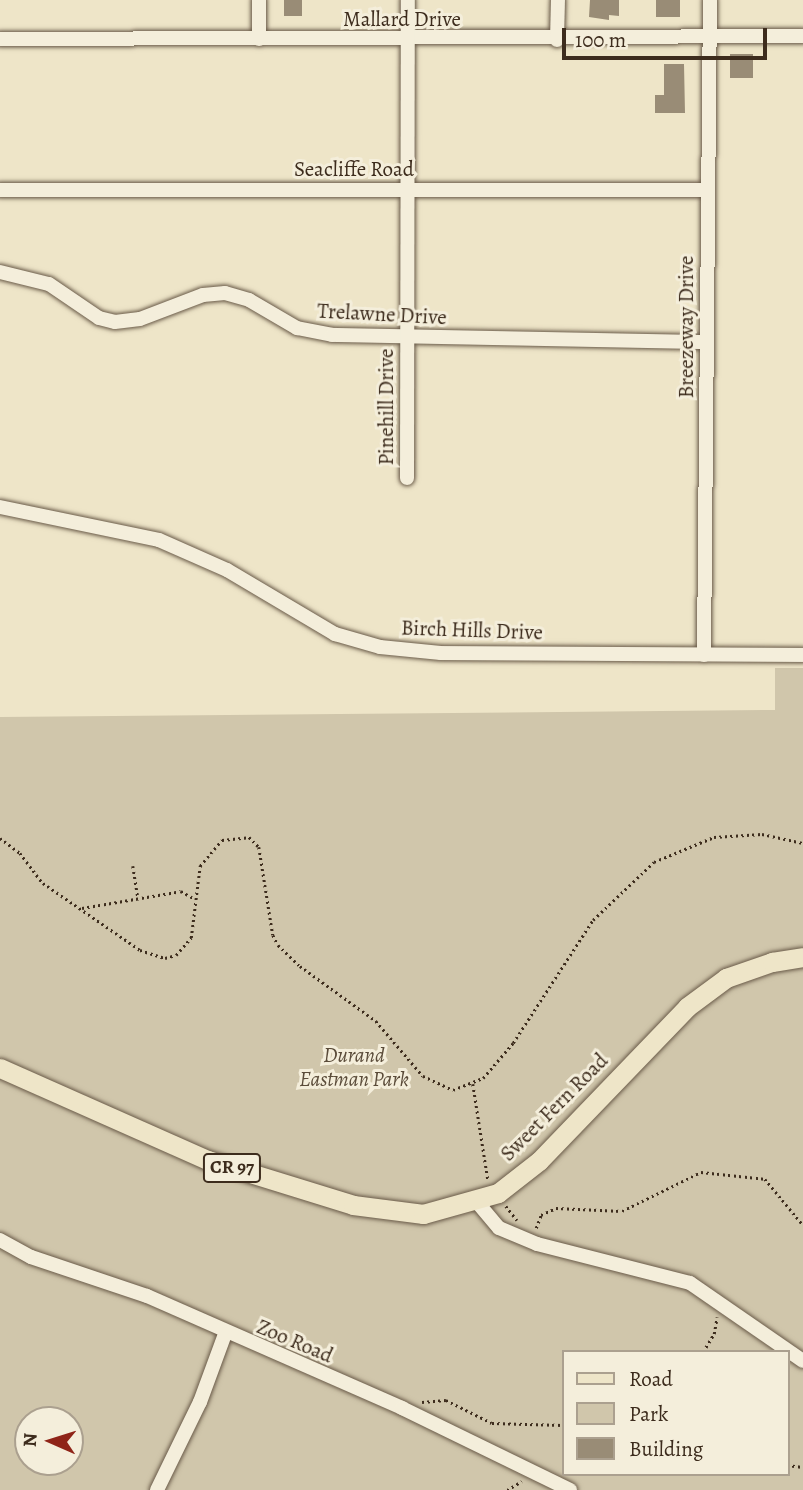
<!DOCTYPE html>
<style>
body{margin:0}
#map{position:relative;width:803px;height:1490px;overflow:hidden;background:#eee5c8;font-family:Alegreya,serif}
div>[style]{position:absolute}
[style*='--x']{left:calc(var(--x)*1px);top:calc(var(--y)*1px);width:calc(var(--w)*1px);rotate:calc(var(--a)*1deg)}
.green>*{inset:0;background:#d0c6ab}
.building>*{inset:0;background:#998c76;transform-origin:0 0}
.path>*{height:2.5px;margin-top:-1.25px;transform-origin:0;background:repeating-linear-gradient(90deg,#3d2c1d 0 2px,transparent 0 5.5px)}
.roads{filter:drop-shadow(0 0 2px #695a48) drop-shadow(0 0 2px #695a48)}
.minor>*{height:14px;margin:-7px;padding:0 7px;transform-origin:7px;border-radius:7px;background:#f4eedb}
.major>*{height:19px;margin:-9.5px;padding:0 9.5px;transform-origin:9.5px;border-radius:9.5px;background:#eee5c8}
span{translate:-50% -50%;white-space:nowrap;text-align:center;line-height:1.15;-webkit-text-stroke:6px #f4eedb;paint-order:stroke}
.shield-label span{padding:2px 5px;background:#f4eedb;border:2px solid;border-radius:5px;-webkit-text-stroke-width:0}
.shield-label{font-size:19px;color:#3d2c1d;font-weight:700}
.street-label{font-size:21px;color:#3d2c1d}
.park-label{font-size:21px;color:#5a4b39;font-style:italic}
.legend{position:absolute;left:562px;top:1350px;width:228px;height:126px;box-sizing:border-box;background:#f4eedb;border:2px solid #aba08f;margin:0;padding:9px 12px;list-style:none;font-size:21px;color:#3d2c1d}
.legend li{display:flex;align-items:center;gap:14px;height:35px}
.legend b{width:35px;border:2px solid #aba08f}
.north{position:absolute;left:14px;top:1406px;width:70px;height:70px;box-sizing:border-box;background:#f4eedb;border:2px solid #aba08f;border-radius:50%;rotate:273deg;font-size:19px;font-weight:700;line-height:28px;text-align:center;color:#3d2c1d}
.north::after{content:'';display:block;margin:auto;width:24px;height:32px;background:#8f2418;clip-path:polygon(50% 0,100% 100%,50% 72%,0 100%)}
.scale{position:absolute;left:562px;top:28px;width:205px;height:32px;box-sizing:border-box;border:4px solid #3d2c1d;border-top:0;padding-left:9px;font-size:21px;line-height:24px;white-space:nowrap;color:#3d2c1d;-webkit-text-stroke:5px #f4eedb;paint-order:stroke}
</style>
<div id="map">
<div class="green">
<i style="clip-path:polygon(evenodd,775px 668px,803px 668px,803px 1490px,0 1490px,0 717px,775px 710px,775px 668px,563px 1352px,787px 1352px,787px 1474px,563px 1474px,563px 1352px,775px 668px,28px 1420px,70px 1420px,70px 1462px,28px 1462px,28px 1420px)"></i>
</div>
<div class="building">
<i style="left:284px;top:0;width:18px;height:16px"></i>
<i style="clip-path:polygon(590px 0,619px 0,619px 16px,609px 15px,609px 20px,589px 17px)"></i>
<i style="left:656px;top:0;width:24px;height:17px"></i>
<i style="left:730px;top:54px;width:23px;height:24px"></i>
<i style="clip-path:polygon(664px 64px,684px 64px,685px 113px,655px 113px,655px 95px,664px 95px)"></i>
</div>
<div class="path">
<i style="--x:0;--y:838;--w:25;--a:37"></i>
<i style="--x:20;--y:853;--w:38;--a:53"></i>
<i style="--x:43;--y:883;--w:118;--a:34.6"></i>
<i style="--x:140;--y:950;--w:26;--a:18"></i>
<i style="--x:165;--y:958;--w:11;--a:-15"></i>
<i style="--x:176;--y:955;--w:23;--a:-49"></i>
<i style="--x:191;--y:938;--w:73;--a:-82.9"></i>
<i style="--x:200;--y:866;--w:34;--a:-50"></i>
<i style="--x:222;--y:840;--w:27;--a:-6"></i>
<i style="--x:249;--y:837;--w:14;--a:45"></i>
<i style="--x:259;--y:847;--w:89;--a:81"></i>
<i style="--x:273;--y:935;--w:11;--a:63"></i>
<i style="--x:278;--y:945;--w:30;--a:44"></i>
<i style="--x:300;--y:966;--w:94;--a:35.9"></i>
<i style="--x:376;--y:1021;--w:72;--a:49.5"></i>
<i style="--x:423;--y:1076;--w:33;--a:25"></i>
<i style="--x:453;--y:1090;--w:32;--a:-22"></i>
<i style="--x:483;--y:1078;--w:46;--a:-49.4"></i>
<i style="--x:513;--y:1043;--w:147;--a:-57"></i>
<i style="--x:593;--y:920;--w:84;--a:-43.6"></i>
<i style="--x:654;--y:862;--w:65;--a:-22.6"></i>
<i style="--x:714;--y:837;--w:48;--a:-3.6"></i>
<i style="--x:762;--y:834;--w:42;--a:12.4"></i>
<i style="--x:133;--y:866;--w:31;--a:81"></i>
<i style="--x:82;--y:908;--w:100;--a:-9.7"></i>
<i style="--x:181;--y:891;--w:14;--a:30"></i>
<i style="--x:473;--y:1084;--w:97;--a:81.1"></i>
<i style="--x:506;--y:1206;--w:18;--a:52"></i>
<i style="--x:536;--y:1228;--w:14;--a:-69"></i>
<i style="--x:541;--y:1215;--w:17;--a:-25"></i>
<i style="--x:556;--y:1208;--w:66;--a:2.6"></i>
<i style="--x:622;--y:1211;--w:88;--a:-26.3"></i>
<i style="--x:701;--y:1172;--w:64;--a:6.2"></i>
<i style="--x:765;--y:1179;--w:60;--a:50.4"></i>
<i style="--x:703;--y:1352;--w:21;--a:-59"></i>
<i style="--x:714;--y:1334;--w:17;--a:-80"></i>
<i style="--x:422;--y:1402;--w:24;--a:-5"></i>
<i style="--x:446;--y:1400;--w:51;--a:26.6"></i>
<i style="--x:492;--y:1423;--w:71;--a:1.6"></i>
<i style="--x:787;--y:1465;--w:16;--a:7"></i>
<i style="--x:507;--y:1490;--w:17;--a:-31"></i>
</div>
<div class="roads">
<div class="minor">
<i style="--x:0;--y:39;--w:803;--a:-0.21"></i>
<i style="--x:259;--y:39;--w:39;--a:-90"></i>
<i style="--x:557;--y:40;--w:40;--a:-88.6"></i>
<i style="--x:0;--y:190;--w:708;--a:0"></i>
<i style="--x:0;--y:272;--w:50;--a:13.8"></i>
<i style="--x:49;--y:284;--w:60;--a:34.2"></i>
<i style="--x:99;--y:318;--w:16;--a:14"></i>
<i style="--x:115;--y:322;--w:25;--a:-7"></i>
<i style="--x:140;--y:319;--w:67;--a:-20.9"></i>
<i style="--x:203;--y:295;--w:22;--a:-5"></i>
<i style="--x:225;--y:293;--w:25;--a:16"></i>
<i style="--x:249;--y:300;--w:56;--a:30.3"></i>
<i style="--x:297;--y:328;--w:36;--a:11"></i>
<i style="--x:332;--y:335;--w:373;--a:1.1"></i>
<i style="--x:407;--y:478;--w:478;--a:-89.9"></i>
<i style="--x:0;--y:507;--w:162;--a:11.7"></i>
<i style="--x:159;--y:540;--w:74;--a:23.8"></i>
<i style="--x:227;--y:570;--w:126;--a:30.7"></i>
<i style="--x:335;--y:634;--w:47;--a:16.1"></i>
<i style="--x:380;--y:647;--w:61;--a:5.6"></i>
<i style="--x:441;--y:653;--w:362;--a:0.3"></i>
<i style="--x:704;--y:655;--w:655;--a:-89.48"></i>
<i style="--x:477;--y:1202;--w:34;--a:50"></i>
<i style="--x:499;--y:1228;--w:41;--a:22.8"></i>
<i style="--x:537;--y:1244;--w:158;--a:14.3"></i>
<i style="--x:690;--y:1283;--w:137;--a:34.6"></i>
<i style="--x:0;--y:1240;--w:35;--a:29"></i>
<i style="--x:31;--y:1257;--w:122;--a:18.6"></i>
<i style="--x:147;--y:1296;--w:279;--a:23.7"></i>
<i style="--x:402;--y:1408;--w:187;--a:26"></i>
<i style="--x:157;--y:1490;--w:98;--a:-64"></i>
<i style="--x:200;--y:1402;--w:72;--a:-69.8"></i>
</div>
<div class="major">
<i style="--x:0;--y:1068;--w:227;--a:23.9"></i>
<i style="--x:208;--y:1160;--w:152;--a:17.2"></i>
<i style="--x:353;--y:1205;--w:71;--a:7.3"></i>
<i style="--x:423;--y:1214;--w:78;--a:-15.6"></i>
<i style="--x:498;--y:1193;--w:52;--a:-38"></i>
<i style="--x:539;--y:1161;--w:214;--a:-46.1"></i>
<i style="--x:687;--y:1007;--w:49;--a:-36.6"></i>
<i style="--x:726;--y:978;--w:49;--a:-19.2"></i>
<i style="--x:772;--y:962;--w:31;--a:-9"></i>
</div>
</div>
<div class="shield-label">
<span style="left:232px;top:1168px">CR 97</span>
</div>
<div class="street-label">
<span style="left:402px;top:19px">Mallard Drive</span>
<span style="left:354px;top:169px">Seacliffe Road</span>
<span style="left:382px;top:314px;rotate:3deg">Trelawne Drive</span>
<span style="left:686px;top:327px;rotate:-90deg">Breezeway Drive</span>
<span style="left:386px;top:407px;rotate:-90deg">Pinehill Drive</span>
<span style="left:472px;top:630px;rotate:2deg">Birch Hills Drive</span>
<span style="left:554px;top:1107px;rotate:-45deg">Sweet Fern Road</span>
<span style="left:295px;top:1341px;rotate:23deg">Zoo Road</span>
</div>
<div class="park-label">
<span style="left:354px;top:1067px">Durand<br>Eastman Park</span>
</div>
<ul class="legend">
<li><b style="height:9px;background:#eee5c8"></b>Road</li>
<li><b style="height:19px;background:#d0c6ab"></b>Park</li>
<li><b style="height:19px;background:#998c76"></b>Building</li>
</ul>
<div class="north">N</div>
<div class="scale">100 m</div>
</div>
